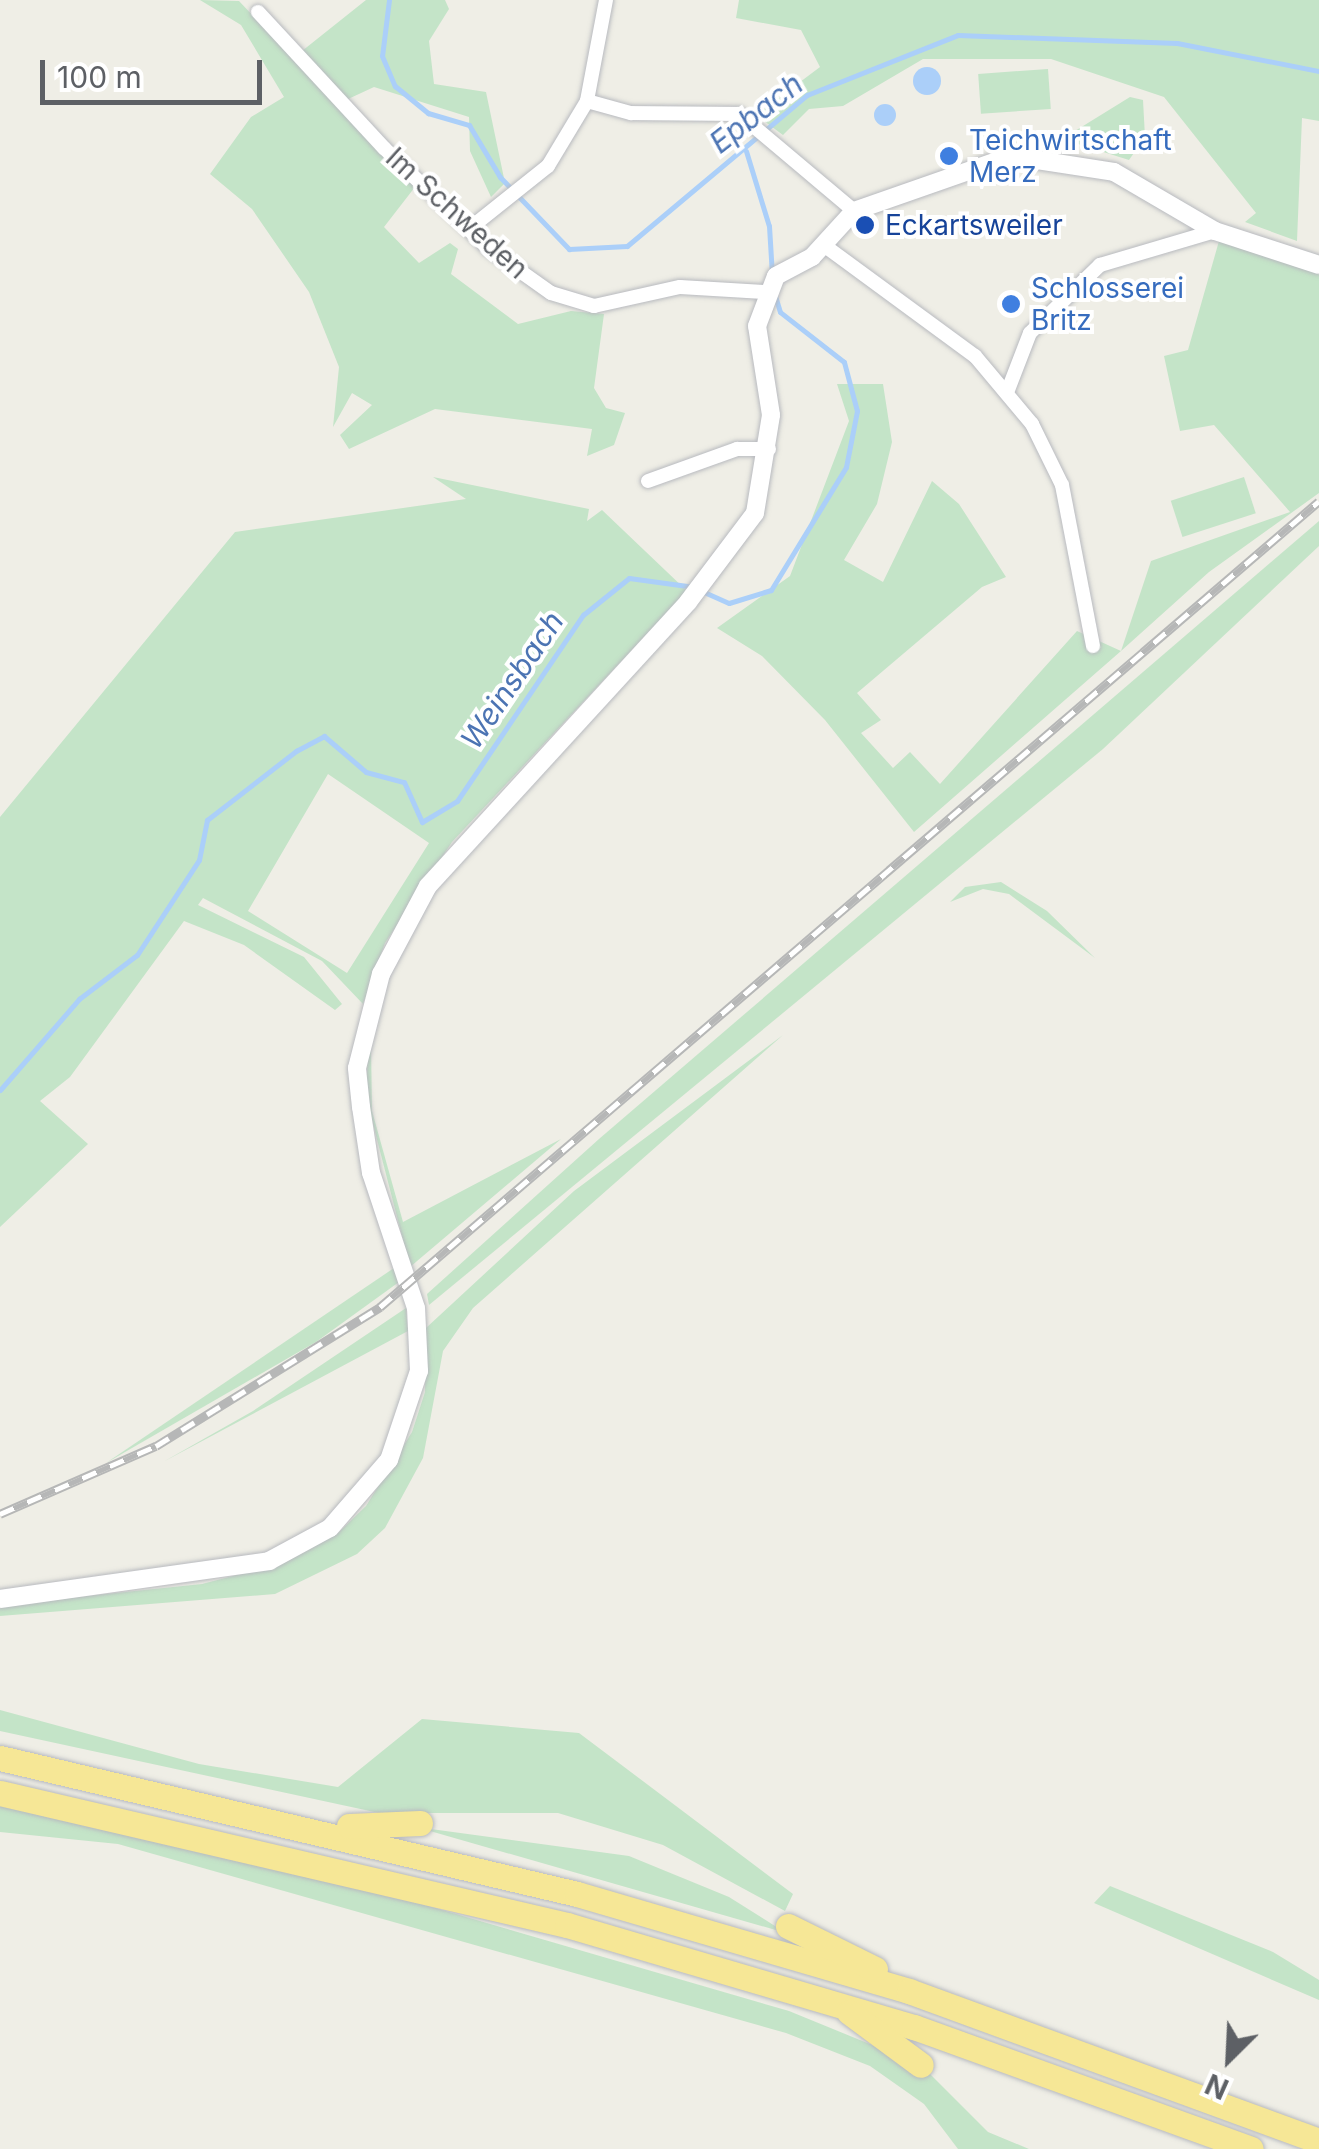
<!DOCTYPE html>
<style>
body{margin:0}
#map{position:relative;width:1319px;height:2149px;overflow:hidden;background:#efeee6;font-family:Inter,sans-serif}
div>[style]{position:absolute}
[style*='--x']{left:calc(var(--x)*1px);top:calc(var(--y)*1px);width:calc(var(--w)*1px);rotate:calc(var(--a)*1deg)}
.green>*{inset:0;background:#c4e4c8;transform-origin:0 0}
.water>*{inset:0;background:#abcff9}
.round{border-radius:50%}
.stream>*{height:5px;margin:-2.5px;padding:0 2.5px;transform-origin:2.5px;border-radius:2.5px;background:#abcff9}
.roads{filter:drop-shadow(0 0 2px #b8babf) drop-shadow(0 0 2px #b8babf)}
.minor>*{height:14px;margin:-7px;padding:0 7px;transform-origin:7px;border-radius:7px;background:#fff}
.tertiary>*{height:18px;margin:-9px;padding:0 9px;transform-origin:9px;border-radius:9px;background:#fff}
.motorway>*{height:25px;margin:-12.5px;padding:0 12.5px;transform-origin:12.5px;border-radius:12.5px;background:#f6e796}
.rail>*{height:9px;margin-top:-4.5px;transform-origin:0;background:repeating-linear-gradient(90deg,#fff 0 15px,#b6b7b7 0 30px);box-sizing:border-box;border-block:2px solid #b6b7b7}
.dots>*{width:28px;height:28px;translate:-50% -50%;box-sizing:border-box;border:5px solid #fff;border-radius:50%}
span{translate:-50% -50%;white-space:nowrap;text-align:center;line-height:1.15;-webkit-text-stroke:8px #fff;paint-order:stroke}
.shop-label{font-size:28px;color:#366cbe}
.left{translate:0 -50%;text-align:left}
.street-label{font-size:28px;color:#5d6065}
.transit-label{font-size:28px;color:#164399}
.water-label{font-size:30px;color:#4c74b3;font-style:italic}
.north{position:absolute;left:1179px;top:2009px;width:100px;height:100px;-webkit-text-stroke:8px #fff;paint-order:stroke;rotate:204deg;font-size:28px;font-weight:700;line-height:40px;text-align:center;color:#5d6065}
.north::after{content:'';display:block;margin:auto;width:35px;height:45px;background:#5d6065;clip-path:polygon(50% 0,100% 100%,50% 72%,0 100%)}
.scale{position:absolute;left:40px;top:60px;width:222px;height:45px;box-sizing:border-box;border:5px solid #5d6065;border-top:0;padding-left:12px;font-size:30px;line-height:35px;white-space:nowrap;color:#5d6065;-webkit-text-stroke:8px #fff;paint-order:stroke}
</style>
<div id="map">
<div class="green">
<i style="clip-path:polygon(200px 0,239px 1px,415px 187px,384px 227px,419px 263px,450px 243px,458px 249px,451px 274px,518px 324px,571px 311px,604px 314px,594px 388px,606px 408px,625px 413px,614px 445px,587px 456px,592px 429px,435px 409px,349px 449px,340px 435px,372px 405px,352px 393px,333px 427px,339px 367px,309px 292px,252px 209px,210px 174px,251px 117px,284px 97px,241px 25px)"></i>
<i style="clip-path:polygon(366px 0,445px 0,449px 9px,429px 41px,434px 84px,486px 92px,505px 183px,491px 197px,470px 151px,469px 117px,374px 87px,346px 100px,302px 51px)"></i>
<i style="clip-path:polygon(739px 0,1319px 0,1319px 121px,1302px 118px,1297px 241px,1245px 222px,1256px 213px,1164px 97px,1051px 59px,923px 59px,843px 106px,809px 109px,783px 135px,756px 115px,820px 67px,801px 30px,736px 18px)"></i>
<i style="left:1048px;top:69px;width:40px;height:70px;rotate:86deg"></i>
<i style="clip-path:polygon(1130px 97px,1143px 100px,1145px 137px,1129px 160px,1062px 139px)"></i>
<i style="clip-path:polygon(1219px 241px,1319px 274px,1319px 493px,1209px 572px,1121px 651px,914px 832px,825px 720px,762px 656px,717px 628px,790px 576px,849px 421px,837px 384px,883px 384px,892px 442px,877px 504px,844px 560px,883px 582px,932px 481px,959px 504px,1006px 577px,982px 587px,857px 693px,881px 720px,861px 733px,893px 768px,910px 752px,940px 784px,1077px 631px,1121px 651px,1151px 561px,1290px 512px,1214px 425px,1180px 431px,1164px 356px,1188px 350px)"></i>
<i style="clip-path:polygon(evenodd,433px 477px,589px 509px,587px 521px,602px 510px,687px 591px,452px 842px,385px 943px,363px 1004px,322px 961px,203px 898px,198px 905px,304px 957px,342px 1004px,335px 1010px,244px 945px,184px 921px,70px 1077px,40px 1101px,88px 1144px,0 1227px,0 817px,235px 532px,466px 499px,433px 477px,328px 774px,429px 843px,347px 973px,248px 911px,328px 774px)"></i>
<i style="left:1244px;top:477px;width:38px;height:77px;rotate:72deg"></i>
<i style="clip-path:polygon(1319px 521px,1319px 546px,1103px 749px,429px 1305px,427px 1294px,599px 1139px)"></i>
<i style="clip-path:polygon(1001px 882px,1047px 911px,1095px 958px,1009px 894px,983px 889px,950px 902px,965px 887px)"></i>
<i style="clip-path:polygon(393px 957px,371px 1046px,372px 1111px,403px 1222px,561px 1139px,410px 1267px,366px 1097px,368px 1049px)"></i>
<i style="clip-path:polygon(783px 1035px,473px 1308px,443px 1351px,423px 1458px,385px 1528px,357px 1554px,275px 1594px,0 1616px,0 1605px,202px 1584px,272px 1566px,337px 1534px,366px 1506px,412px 1432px,425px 1392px,426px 1328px,574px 1191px)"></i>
<i style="clip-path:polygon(394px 1268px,399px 1282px,316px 1342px,106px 1463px)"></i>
<i style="clip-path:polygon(406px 1308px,408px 1331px,163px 1462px,253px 1411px)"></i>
<i style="clip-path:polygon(0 1710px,199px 1764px,338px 1787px,422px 1719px,579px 1733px,793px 1894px,785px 1911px,663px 1845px,558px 1813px,379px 1813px,0 1731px)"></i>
<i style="clip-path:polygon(0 1804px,370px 1889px,789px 2011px,921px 2065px,988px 2132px,1029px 2149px,958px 2149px,924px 2104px,870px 2066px,786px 2033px,118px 1844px,0 1832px)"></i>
<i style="clip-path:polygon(416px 1827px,629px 1856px,729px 1897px,786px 1933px)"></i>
<i style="clip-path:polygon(1110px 1886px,1273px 1952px,1319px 1980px,1319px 2000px,1094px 1903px)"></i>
</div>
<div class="water">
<i class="round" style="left:913px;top:67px;width:28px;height:28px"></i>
<i class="round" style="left:874px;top:104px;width:22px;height:22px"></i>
</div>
<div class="stream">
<i style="--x:389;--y:0;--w:56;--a:97.1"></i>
<i style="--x:382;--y:56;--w:33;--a:67"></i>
<i style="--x:395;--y:86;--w:43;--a:39.3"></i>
<i style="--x:428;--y:113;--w:43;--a:16.3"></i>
<i style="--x:469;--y:125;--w:61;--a:59.2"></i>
<i style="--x:500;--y:177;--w:100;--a:46.2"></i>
<i style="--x:569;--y:249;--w:58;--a:-3"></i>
<i style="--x:627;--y:246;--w:235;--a:-40"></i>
<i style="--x:807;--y:95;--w:162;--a:-21.7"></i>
<i style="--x:958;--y:35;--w:219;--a:2.1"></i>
<i style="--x:1177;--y:43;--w:145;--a:11.2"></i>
<i style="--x:746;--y:151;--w:78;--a:73"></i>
<i style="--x:769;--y:226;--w:49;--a:86.5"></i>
<i style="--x:704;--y:592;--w:27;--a:24"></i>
<i style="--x:729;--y:603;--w:44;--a:-17.2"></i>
<i style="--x:771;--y:590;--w:144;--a:-58.6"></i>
<i style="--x:846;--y:467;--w:57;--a:-78.9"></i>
<i style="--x:857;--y:411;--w:51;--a:-104.9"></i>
<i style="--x:844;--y:362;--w:81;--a:-142"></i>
<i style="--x:780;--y:312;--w:17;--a:-107"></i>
<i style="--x:0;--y:1090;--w:121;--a:-49"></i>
<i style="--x:79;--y:999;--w:73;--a:-37.2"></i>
<i style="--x:137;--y:955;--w:113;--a:-56.9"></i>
<i style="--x:199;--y:860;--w:41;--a:-78.7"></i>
<i style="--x:207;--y:820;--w:113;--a:-37.8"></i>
<i style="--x:296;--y:751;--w:32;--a:-28"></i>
<i style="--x:324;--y:736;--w:55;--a:40.6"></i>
<i style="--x:366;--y:772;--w:39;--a:15"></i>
<i style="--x:404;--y:782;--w:44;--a:65.8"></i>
<i style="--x:422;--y:822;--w:41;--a:-31"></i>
<i style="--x:457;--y:801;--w:225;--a:-55.9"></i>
<i style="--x:583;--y:615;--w:59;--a:-38.8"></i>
<i style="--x:629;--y:578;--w:66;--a:7.9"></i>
</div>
<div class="roads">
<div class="minor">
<i style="--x:606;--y:0;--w:103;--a:100.7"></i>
<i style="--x:587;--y:101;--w:46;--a:15.3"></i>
<i style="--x:631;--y:113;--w:108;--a:0.5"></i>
<i style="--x:739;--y:114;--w:150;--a:40.1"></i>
<i style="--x:258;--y:12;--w:185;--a:47.2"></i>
<i style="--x:384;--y:148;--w:146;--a:43.9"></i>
<i style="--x:489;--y:249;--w:76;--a:35.4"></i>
<i style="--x:551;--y:293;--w:45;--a:16.8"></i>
<i style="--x:594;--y:306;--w:88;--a:-12.5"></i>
<i style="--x:680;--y:287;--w:84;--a:3.4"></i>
<i style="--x:469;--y:229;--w:101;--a:-38.6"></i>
<i style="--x:548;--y:166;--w:76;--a:-59"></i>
<i style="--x:825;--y:246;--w:186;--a:36.3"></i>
<i style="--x:975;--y:356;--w:89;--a:50"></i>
<i style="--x:1032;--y:424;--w:68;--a:63.8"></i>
<i style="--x:1062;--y:485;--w:164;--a:79.1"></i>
<i style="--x:1008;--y:390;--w:61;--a:-68.9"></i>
<i style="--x:1030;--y:333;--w:98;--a:-44.2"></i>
<i style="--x:1100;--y:265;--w:120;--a:-16.5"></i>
<i style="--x:648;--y:481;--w:95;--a:-19.8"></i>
<i style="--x:737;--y:449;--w:32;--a:0"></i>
</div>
<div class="tertiary">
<i style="--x:0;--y:1599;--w:272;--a:-8"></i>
<i style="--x:269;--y:1561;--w:69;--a:-28.4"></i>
<i style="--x:330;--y:1528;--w:90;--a:-49.1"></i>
<i style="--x:389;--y:1460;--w:94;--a:-71.4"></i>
<i style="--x:419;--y:1371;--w:63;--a:-92.7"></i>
<i style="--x:416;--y:1308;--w:142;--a:-108.4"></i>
<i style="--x:371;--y:1173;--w:67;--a:-98.6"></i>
<i style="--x:361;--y:1107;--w:39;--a:-96"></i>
<i style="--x:357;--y:1068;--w:97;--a:-75.7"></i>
<i style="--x:381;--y:974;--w:100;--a:-61.9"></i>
<i style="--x:428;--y:886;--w:385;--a:-47.5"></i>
<i style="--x:688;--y:602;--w:111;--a:-53"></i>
<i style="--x:755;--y:513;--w:99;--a:-80.7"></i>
<i style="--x:771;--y:415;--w:90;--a:-98.9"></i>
<i style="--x:757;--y:326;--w:53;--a:-69.2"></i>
<i style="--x:776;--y:276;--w:41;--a:-27.8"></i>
<i style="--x:812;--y:257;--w:62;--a:-47.6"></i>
<i style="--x:854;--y:211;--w:166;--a:-19.3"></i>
<i style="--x:1011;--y:156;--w:104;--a:8.8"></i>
<i style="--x:1114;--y:172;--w:117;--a:30.3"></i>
<i style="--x:1215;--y:231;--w:109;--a:18.1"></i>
</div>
<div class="motorway">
<i style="--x:0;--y:1758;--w:593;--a:13.26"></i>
<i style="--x:577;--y:1894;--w:346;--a:16.3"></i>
<i style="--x:909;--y:1991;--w:437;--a:20.1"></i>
<i style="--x:0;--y:1793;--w:582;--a:13.11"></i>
<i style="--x:567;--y:1925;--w:362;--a:16.4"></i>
<i style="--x:914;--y:2027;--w:358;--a:19.9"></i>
<i style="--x:349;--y:1826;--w:71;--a:-2.4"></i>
<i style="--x:788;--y:1926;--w:97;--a:26.3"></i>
<i style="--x:849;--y:2012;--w:89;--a:36.4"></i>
</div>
</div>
<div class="rail">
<i style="--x:0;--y:1514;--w:170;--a:-23.6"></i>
<i style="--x:156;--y:1446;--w:264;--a:-31.8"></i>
<i style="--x:380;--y:1307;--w:1237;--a:-40.64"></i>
</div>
<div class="dots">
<i style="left:949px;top:156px;background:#3f7fe0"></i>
<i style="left:865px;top:225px;background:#1a4fb4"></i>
<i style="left:1011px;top:304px;background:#3f7fe0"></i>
</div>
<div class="shop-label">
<span class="left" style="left:969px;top:156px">Teichwirtschaft<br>Merz</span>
<span class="left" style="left:1031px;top:304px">Schlosserei<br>Britz</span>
</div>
<div class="street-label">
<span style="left:457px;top:213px;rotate:42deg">Im Schweden</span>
</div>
<div class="transit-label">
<span class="left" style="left:885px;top:225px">Eckartsweiler</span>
</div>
<div class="water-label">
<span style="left:756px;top:113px;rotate:-38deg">Epbach</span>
<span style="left:512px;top:680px;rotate:-56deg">Weinsbach</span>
</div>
<div class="north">N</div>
<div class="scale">100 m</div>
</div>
